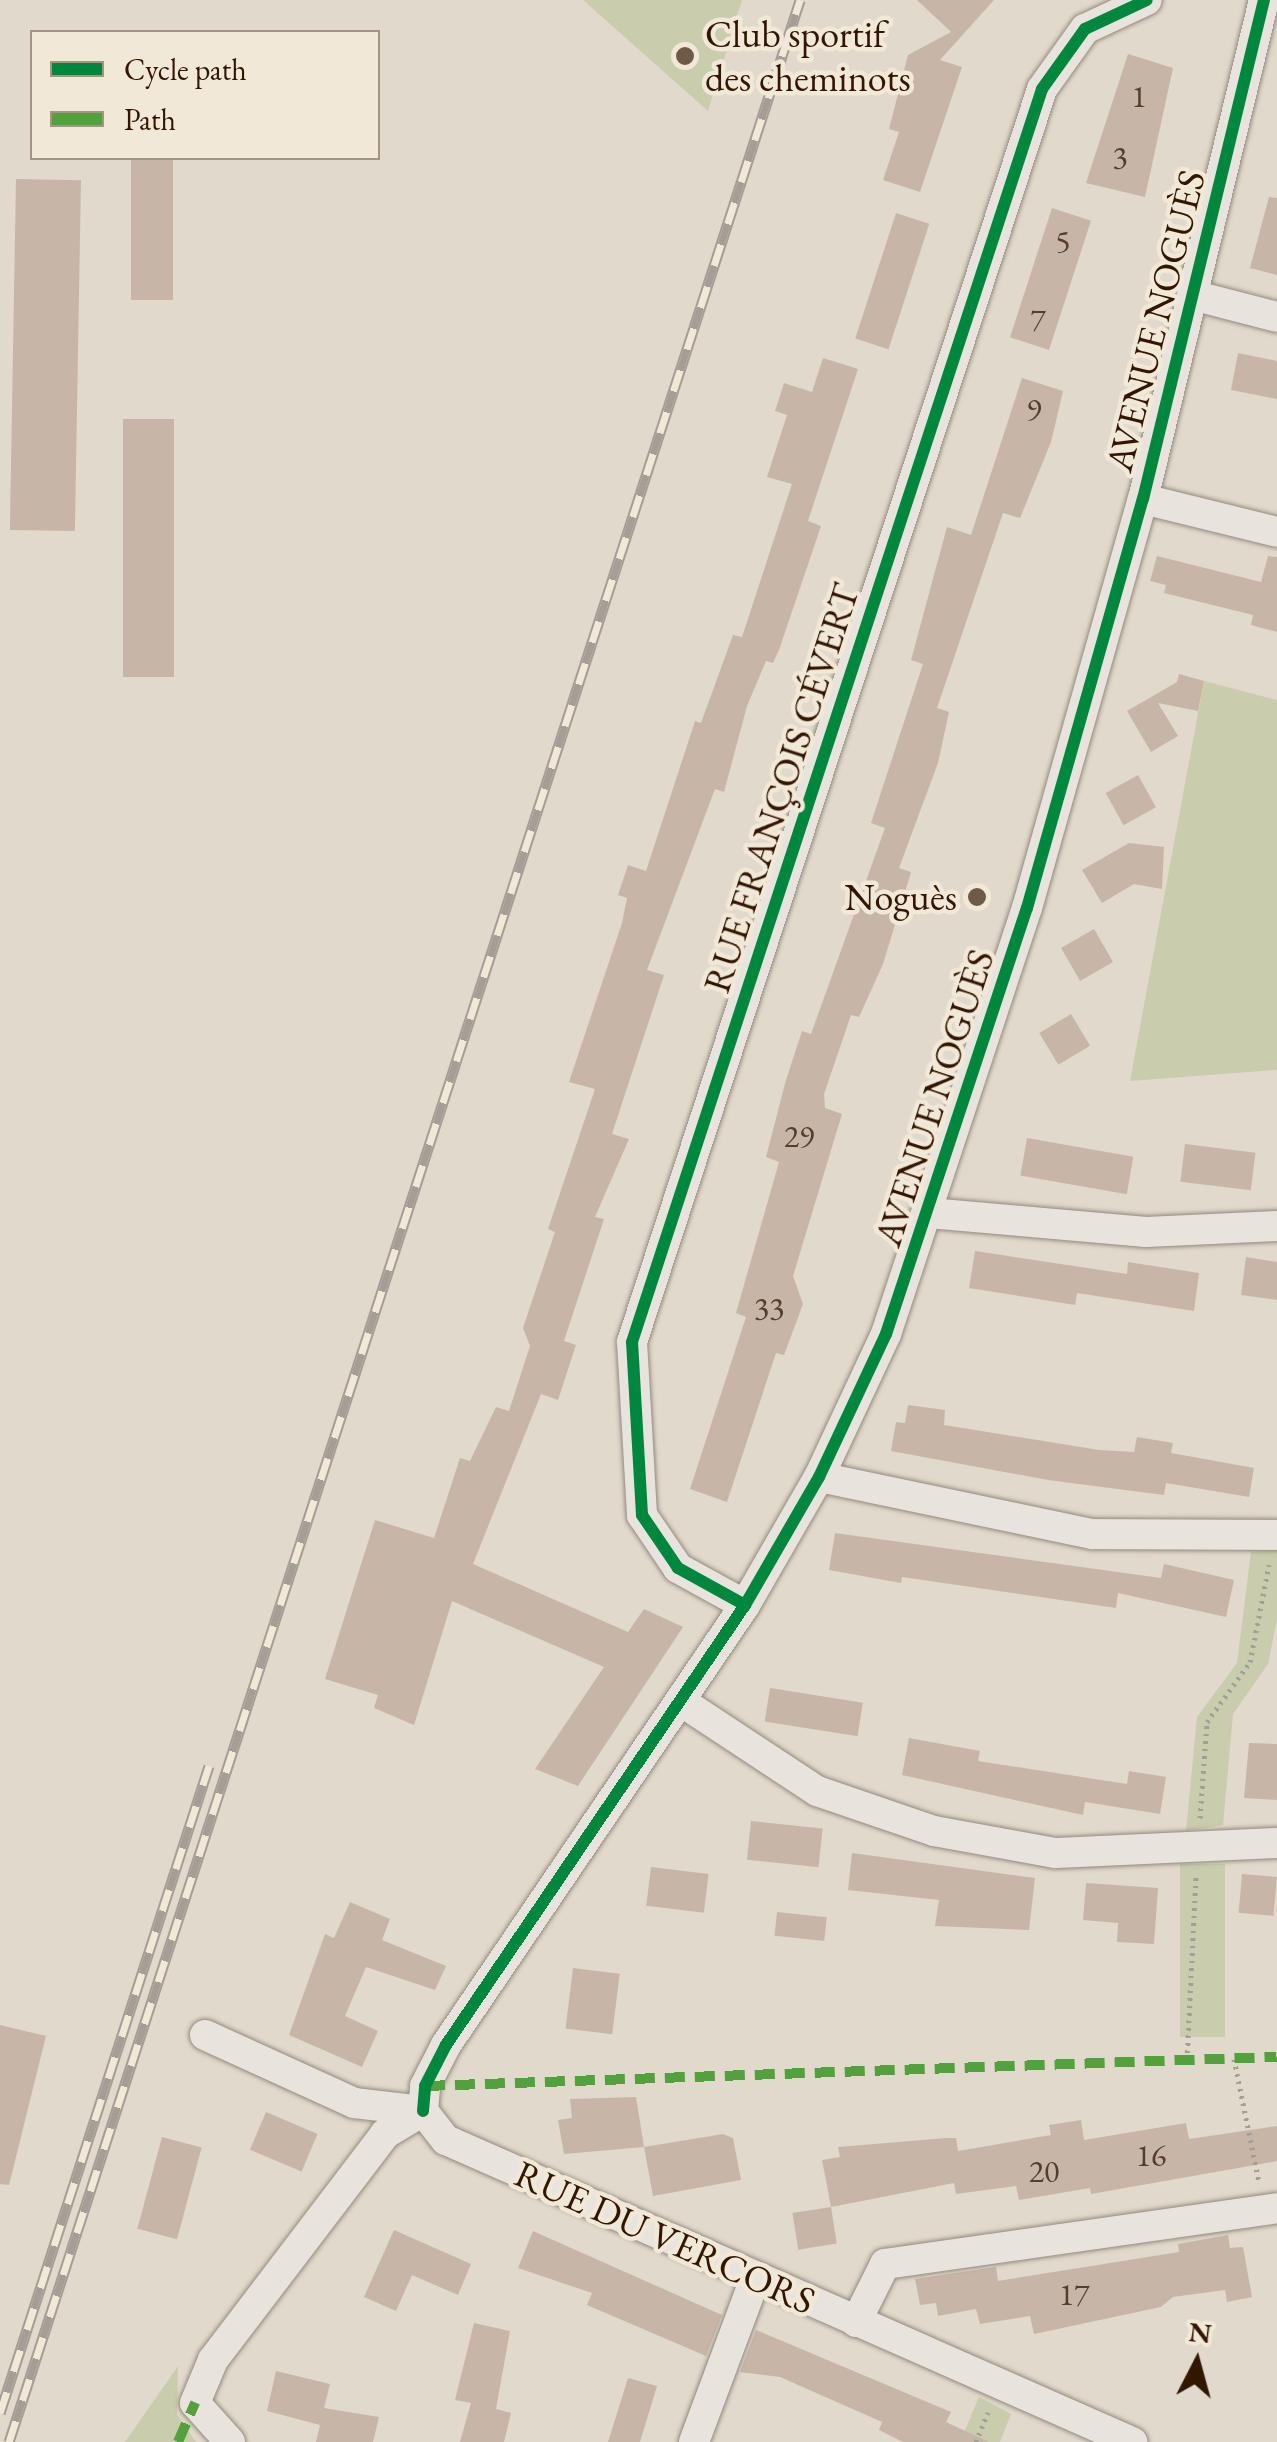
<!DOCTYPE html>
<meta charset="utf-8">
<style>
body{margin:0}
#map{position:relative;width:1277px;height:2442px;overflow:hidden;background:#e1d9cb;font-family:"EB Garamond",serif}
div>[style]{position:absolute}
[style*='--x']{left:calc(var(--x)*1px);top:calc(var(--y)*1px);width:calc(var(--w)*1px);rotate:calc(var(--a)*1deg)}
.green>*{inset:0;background:#c9ccad;transform-origin:0 0}
.building>*{inset:0;background:#c7b6a8;transform-origin:0 0}
.path>*{height:5px;margin-top:-2.5px;transform-origin:0;background:repeating-linear-gradient(90deg,#a59e96 0 2.5px,transparent 0 7.5px)}
.roads{filter:drop-shadow(0 0 2px #928a7f) drop-shadow(0 0 2px #928a7f)}
.street>*{height:30px;margin:-15px;padding:0 15px;transform-origin:15px;border-radius:15px;background:#e8e4dd}
.rail>*{height:11px;margin-top:-5.5px;transform-origin:0;background:repeating-linear-gradient(90deg,#f2e8d7 0 22px,#a59e96 0 44px);box-sizing:border-box;border-block:2px solid #a59e96}
.quiet>*{height:10px;margin-top:-5px;transform-origin:0;background:repeating-linear-gradient(90deg,#52a13d 0 20px,transparent 0 30px)}
.cycleway>*{height:12px;margin:-6px;padding:0 6px;transform-origin:6px;border-radius:6px;background:#00873e}
.dots>*{width:28px;height:28px;translate:-50% -50%;box-sizing:border-box;border:5px solid #f2e8d7;border-radius:50%}
span{translate:-50% -50%;white-space:nowrap;text-align:center;line-height:1.15;-webkit-text-stroke:9px #f2e8d7;paint-order:stroke}
.number-label{font-size:32px;color:#563e2c}
.number-label span{-webkit-text-stroke-width:0}
.poi-label{font-size:38px;color:#311602}
.left{translate:0 -50%;text-align:left}
.right{translate:-100% -50%;text-align:right}
.street-label{font-size:38px;color:#311602}
.legend{position:absolute;left:30px;top:30px;width:350px;height:130px;box-sizing:border-box;background:#f2e8d7;border:2px solid #a59482;margin:0;padding:12px 18px;list-style:none;font-size:30px;color:#311602}
.legend li{display:flex;align-items:center;gap:20px;height:50px}
.legend b{width:50px;border:2px solid #a59482}
.north{position:absolute;left:1147px;top:2312px;width:100px;height:100px;-webkit-text-stroke:8px #f2e8d7;paint-order:stroke;rotate:6deg;font-size:28px;font-weight:700;line-height:40px;text-align:center;color:#311602}
.north::after{content:'';display:block;margin:auto;width:35px;height:45px;background:#311602;clip-path:polygon(50% 0,100% 100%,50% 72%,0 100%)}
</style>
<div id="map">
<div class="green">
<i style="clip-path:polygon(583px 0,742px 0,708px 111px)"></i>
<i style="clip-path:polygon(1204px 681px,1277px 700px,1277px 1070px,1130px 1081px)"></i>
<i style="clip-path:polygon(1277px 1550px,1277px 1619px,1268px 1664px,1233px 1714px,1223px 1825px,1186px 1831px,1197px 1717px,1237px 1663px,1251px 1552px)"></i>
<i style="left:1180px;top:1864px;width:45px;height:173px"></i>
<i style="clip-path:polygon(178px 2366px,177px 2415px,196px 2442px,125px 2442px)"></i>
<i style="clip-path:polygon(979px 2397px,1011px 2414px,1000px 2442px,960px 2442px)"></i>
</div>
<div class="building">
<i style="clip-path:polygon(917px 0,994px 0,940px 60px,962px 67px,920px 192px,883px 180px,899px 132px,889px 129px,908px 55px,951px 32px)"></i>
<i style="clip-path:polygon(1128px 54px,1173px 68px,1145px 197px,1086px 183px)"></i>
<i style="left:131px;top:158px;width:42px;height:142px"></i>
<i style="left:16px;top:179px;width:65px;height:351px;rotate:1deg"></i>
<i style="clip-path:polygon(1269px 197px,1277px 198px,1277px 275px,1250px 268px)"></i>
<i style="left:1052px;top:208px;width:41px;height:136px;rotate:18deg"></i>
<i style="left:896px;top:213px;width:35px;height:132px;rotate:18deg"></i>
<i style="clip-path:polygon(1238px 353px,1277px 361px,1277px 399px,1231px 390px)"></i>
<i style="clip-path:polygon(823px 358px,858px 369px,808px 521px,821px 526px,779px 650px,773px 663px,766px 661px,747px 706px,724px 792px,715px 789px,647px 970px,664px 975px,612px 1134px,629px 1139px,595px 1217px,604px 1219px,564px 1341px,576px 1345px,558px 1400px,541px 1394px,473px 1564px,628px 1632px,644px 1609px,683px 1627px,578px 1786px,535px 1769px,604px 1667px,452px 1601px,414px 1725px,374px 1708px,378px 1695px,325px 1679px,375px 1520px,434px 1538px,460px 1458px,470px 1461px,496px 1407px,509px 1411px,530px 1346px,523px 1328px,555px 1232px,548px 1229px,595px 1089px,569px 1082px,622px 923px,627px 898px,618px 895px,628px 865px,646px 871px,695px 721px,701px 723px,733px 635px,742px 637px,792px 484px,767px 477px,787px 415px,775px 411px,784px 383px,812px 392px)"></i>
<i style="clip-path:polygon(1022px 378px,1063px 391px,1051px 442px,1020px 518px,1003px 513px,937px 708px,949px 712px,938px 763px,899px 868px,911px 872px,883px 964px,859px 1017px,851px 1015px,824px 1094px,825px 1108px,842px 1114px,793px 1276px,803px 1304px,784px 1355px,776px 1353px,727px 1502px,690px 1489px,746px 1317px,736px 1313px,779px 1162px,766px 1157px,786px 1080px,802px 1031px,811px 1034px,885px 828px,871px 823px,923px 664px,911px 660px,947px 527px,971px 535px)"></i>
<i style="left:123px;top:419px;width:51px;height:258px"></i>
<i style="clip-path:polygon(1157px 556px,1261px 582px,1268px 556px,1277px 557px,1277px 632px,1251px 625px,1253px 615px,1164px 593px,1166px 585px,1150px 581px)"></i>
<i style="clip-path:polygon(1179px 674px,1204px 681px,1198px 711px,1158px 703px,1178px 736px,1151px 752px,1127px 711px,1177px 682px)"></i>
<i style="left:1138px;top:775px;width:37px;height:37px;rotate:61deg"></i>
<i style="clip-path:polygon(1129px 843px,1164px 847px,1162px 889px,1134px 884px,1102px 903px,1082px 870px)"></i>
<i style="left:1094px;top:929px;width:38px;height:38px;rotate:60deg"></i>
<i style="left:1071px;top:1014px;width:37px;height:37px;rotate:59deg"></i>
<i style="left:1027px;top:1138px;width:108px;height:38px;rotate:10deg"></i>
<i style="left:1185px;top:1144px;width:71px;height:38px;rotate:7deg"></i>
<i style="clip-path:polygon(975px 1251px,1127px 1274px,1128px 1262px,1199px 1273px,1194px 1311px,1077px 1293px,1075px 1305px,969px 1288px)"></i>
<i style="clip-path:polygon(1246px 1257px,1277px 1262px,1277px 1300px,1241px 1295px)"></i>
<i style="clip-path:polygon(908px 1405px,945px 1410px,944px 1425px,1099px 1450px,1134px 1452px,1137px 1437px,1173px 1443px,1171px 1453px,1254px 1468px,1249px 1497px,1166px 1483px,1164px 1495px,1048px 1480px,891px 1451px,896px 1422px,905px 1423px)"></i>
<i style="clip-path:polygon(835px 1533px,1161px 1578px,1164px 1564px,1234px 1580px,1226px 1617px,1118px 1593px,1116px 1608px,902px 1577px,901px 1583px,829px 1570px)"></i>
<i style="left:770px;top:1688px;width:94px;height:34px;rotate:9deg"></i>
<i style="clip-path:polygon(909px 1738px,980px 1751px,978px 1761px,1127px 1784px,1129px 1771px,1166px 1777px,1160px 1814px,1085px 1802px,1083px 1815px,902px 1775px)"></i>
<i style="clip-path:polygon(1249px 1743px,1277px 1744px,1277px 1800px,1244px 1798px)"></i>
<i style="left:751px;top:1821px;width:72px;height:39px;rotate:6deg"></i>
<i style="clip-path:polygon(852px 1853px,1035px 1878px,1029px 1930px,935px 1926px,939px 1900px,848px 1890px)"></i>
<i style="left:651px;top:1867px;width:58px;height:39px;rotate:7deg"></i>
<i style="left:1242px;top:1874px;width:35px;height:39px;rotate:5deg"></i>
<i style="clip-path:polygon(1086px 1883px,1158px 1888px,1154px 1944px,1117px 1942px,1118px 1923px,1083px 1920px)"></i>
<i style="clip-path:polygon(350px 1902px,390px 1919px,382px 1940px,446px 1966px,435px 1990px,366px 1967px,345px 2016px,378px 2031px,362px 2067px,289px 2035px,325px 1934px,334px 1938px)"></i>
<i style="left:777px;top:1912px;width:50px;height:24px;rotate:6deg"></i>
<i style="left:573px;top:1968px;width:47px;height:61px;rotate:7deg"></i>
<i style="clip-path:polygon(0 2025px,46px 2036px,9px 2185px,0 2184px)"></i>
<i style="clip-path:polygon(636px 2097px,644px 2147px,723px 2134px,733px 2138px,741px 2180px,653px 2196px,644px 2147px,564px 2154px,558px 2120px,572px 2118px,570px 2099px)"></i>
<i style="left:266px;top:2112px;width:56px;height:41px;rotate:23deg"></i>
<i style="clip-path:polygon(1081px 2120px,1084px 2140px,1186px 2123px,1189px 2139px,1277px 2126px,1277px 2161px,1091px 2194px,1090px 2188px,1019px 2200px,1016px 2186px,956px 2194px,954px 2183px,831px 2207px,822px 2160px,840px 2157px,838px 2147px,946px 2138px,956px 2138px,958px 2151px,1051px 2135px,1049px 2125px)"></i>
<i style="left:162px;top:2137px;width:41px;height:95px;rotate:15deg"></i>
<i style="left:831px;top:2207px;width:37px;height:39px;rotate:81deg"></i>
<i style="clip-path:polygon(394px 2230px,471px 2264px,458px 2295px,412px 2275px,396px 2311px,364px 2297px)"></i>
<i style="clip-path:polygon(533px 2231px,722px 2315px,706px 2356px,587px 2305px,592px 2293px,518px 2268px)"></i>
<i style="clip-path:polygon(1228px 2235px,1230px 2248px,1243px 2247px,1252px 2297px,1227px 2302px,1225px 2290px,1173px 2297px,1161px 2307px,1034px 2334px,1030px 2316px,980px 2324px,976px 2309px,938px 2316px,936px 2303px,920px 2305px,915px 2279px,996px 2267px,998px 2281px,1179px 2252px,1178px 2244px)"></i>
<i style="clip-path:polygon(474px 2323px,510px 2331px,496px 2409px,511px 2413px,504px 2442px,460px 2442px,471px 2403px,455px 2400px)"></i>
<i style="clip-path:polygon(756px 2330px,951px 2412px,946px 2422px,989px 2442px,903px 2442px,879px 2430px,882px 2422px,780px 2377px,740px 2372px)"></i>
<i style="clip-path:polygon(276px 2371px,330px 2384px,324px 2408px,379px 2417px,373px 2442px,316px 2442px,320px 2425px,267px 2411px)"></i>
<i style="clip-path:polygon(628px 2378px,657px 2386px,640px 2442px,608px 2442px)"></i>
</div>
<div class="path">
<i style="--x:1200;--y:1818;--w:96;--a:-85.8"></i>
<i style="--x:1207;--y:1722;--w:74;--a:-54.4"></i>
<i style="--x:1250;--y:1662;--w:99;--a:-78.9"></i>
<i style="--x:1234;--y:2059;--w:126;--a:78.5"></i>
<i style="--x:1187;--y:2060;--w:186;--a:-87.2"></i>
<i style="--x:976;--y:2442;--w:32;--a:-68"></i>
</div>
<div class="roads">
<div class="street">
<i style="--x:1192;--y:295;--w:88;--a:14.5"></i>
<i style="--x:1143;--y:499;--w:138;--a:13.8"></i>
<i style="--x:929;--y:1213;--w:218;--a:5"></i>
<i style="--x:1146;--y:1232;--w:131;--a:-2.6"></i>
<i style="--x:819;--y:1477;--w:279;--a:11.8"></i>
<i style="--x:1092;--y:1534;--w:185;--a:0.3"></i>
<i style="--x:745;--y:1605;--w:77;--a:-151.1"></i>
<i style="--x:678;--y:1568;--w:64;--a:-124.2"></i>
<i style="--x:642;--y:1515;--w:173;--a:-93.3"></i>
<i style="--x:632;--y:1342;--w:1318;--a:-71.88"></i>
<i style="--x:1042;--y:89;--w:74;--a:-54.4"></i>
<i style="--x:1085;--y:29;--w:68;--a:-25.1"></i>
<i style="--x:685;--y:1704;--w:158;--a:33.4"></i>
<i style="--x:817;--y:1791;--w:124;--a:18.9"></i>
<i style="--x:934;--y:1831;--w:123;--a:10.3"></i>
<i style="--x:1055;--y:1853;--w:222;--a:-2.6"></i>
<i style="--x:205;--y:2035;--w:164;--a:24.5"></i>
<i style="--x:354;--y:2103;--w:69;--a:6.6"></i>
<i style="--x:423;--y:2111;--w:37;--a:52"></i>
<i style="--x:446;--y:2140;--w:750;--a:23.76"></i>
<i style="--x:423;--y:2111;--w:25;--a:-85"></i>
<i style="--x:425;--y:2086;--w:46;--a:-62.9"></i>
<i style="--x:446;--y:2045;--w:532;--a:-55.8"></i>
<i style="--x:745;--y:1605;--w:148;--a:-60"></i>
<i style="--x:819;--y:1477;--w:158;--a:-64.9"></i>
<i style="--x:886;--y:1334;--w:449;--a:-71.7"></i>
<i style="--x:1027;--y:908;--w:425;--a:-74.2"></i>
<i style="--x:1143;--y:499;--w:513;--a:-76.37"></i>
<i style="--x:856;--y:2322;--w:65;--a:-63.4"></i>
<i style="--x:885;--y:2264;--w:396;--a:-8.1"></i>
<i style="--x:230;--y:2442;--w:52;--a:-131.9"></i>
<i style="--x:195;--y:2403;--w:47;--a:-67.3"></i>
<i style="--x:213;--y:2360;--w:284;--a:-52.7"></i>
<i style="--x:385;--y:2134;--w:44;--a:-31.2"></i>
<i style="--x:694;--y:2442;--w:177;--a:-69.5"></i>
</div>
</div>
<div class="rail">
<i style="--x:0;--y:2413;--w:680;--a:-72.1"></i>
<i style="--x:9;--y:2442;--w:2567;--a:-72.05"></i>
</div>
<div class="quiet">
<i style="--x:425;--y:2086;--w:852;--a:-1.95"></i>
<i style="--x:178;--y:2442;--w:43;--a:-66.4"></i>
</div>
<div class="cycleway">
<i style="--x:745;--y:1605;--w:77;--a:-151.1"></i>
<i style="--x:678;--y:1568;--w:64;--a:-124.2"></i>
<i style="--x:642;--y:1515;--w:173;--a:-93.3"></i>
<i style="--x:632;--y:1342;--w:1318;--a:-71.88"></i>
<i style="--x:1042;--y:89;--w:74;--a:-54.4"></i>
<i style="--x:1085;--y:29;--w:68;--a:-25.1"></i>
<i style="--x:423;--y:2111;--w:25;--a:-85"></i>
<i style="--x:425;--y:2086;--w:46;--a:-62.9"></i>
<i style="--x:446;--y:2045;--w:532;--a:-55.8"></i>
<i style="--x:745;--y:1605;--w:148;--a:-60"></i>
<i style="--x:819;--y:1477;--w:158;--a:-64.9"></i>
<i style="--x:886;--y:1334;--w:449;--a:-71.7"></i>
<i style="--x:1027;--y:908;--w:425;--a:-74.2"></i>
<i style="--x:1143;--y:499;--w:513;--a:-76.37"></i>
</div>
<div class="dots">
<i style="left:685px;top:56px;background:#6f5a48"></i>
<i style="left:977px;top:897px;background:#6f5a48"></i>
</div>
<div class="number-label">
<span style="left:1139px;top:96px">1</span>
<span style="left:1120px;top:157px">3</span>
<span style="left:1063px;top:241px">5</span>
<span style="left:1038px;top:319px">7</span>
<span style="left:1034px;top:409px">9</span>
<span style="left:799px;top:1136px">29</span>
<span style="left:769px;top:1308px">33</span>
<span style="left:1151px;top:2155px">16</span>
<span style="left:1044px;top:2171px">20</span>
<span style="left:1074px;top:2294px">17</span>
</div>
<div class="poi-label">
<span class="left" style="left:705px;top:56px">Club sportif<br>des cheminots</span>
<span class="right" style="left:957px;top:897px">Noguès</span>
</div>
<div class="street-label">
<span style="left:1155px;top:321px;rotate:-76deg">AVENUE NOGUÈS</span>
<span style="left:781px;top:788px;rotate:-72deg">RUE FRANÇOIS CÉVERT</span>
<span style="left:934px;top:1098px;rotate:-72deg">AVENUE NOGUÈS</span>
<span style="left:665px;top:2237px;rotate:24deg">RUE DU VERCORS</span>
</div>
<ul class="legend">
<li><b style="height:12px;background:#00873e"></b>Cycle path</li>
<li><b style="height:12px;background:#52a13d"></b>Path</li>
</ul>
<div class="north">N</div>
</div>
